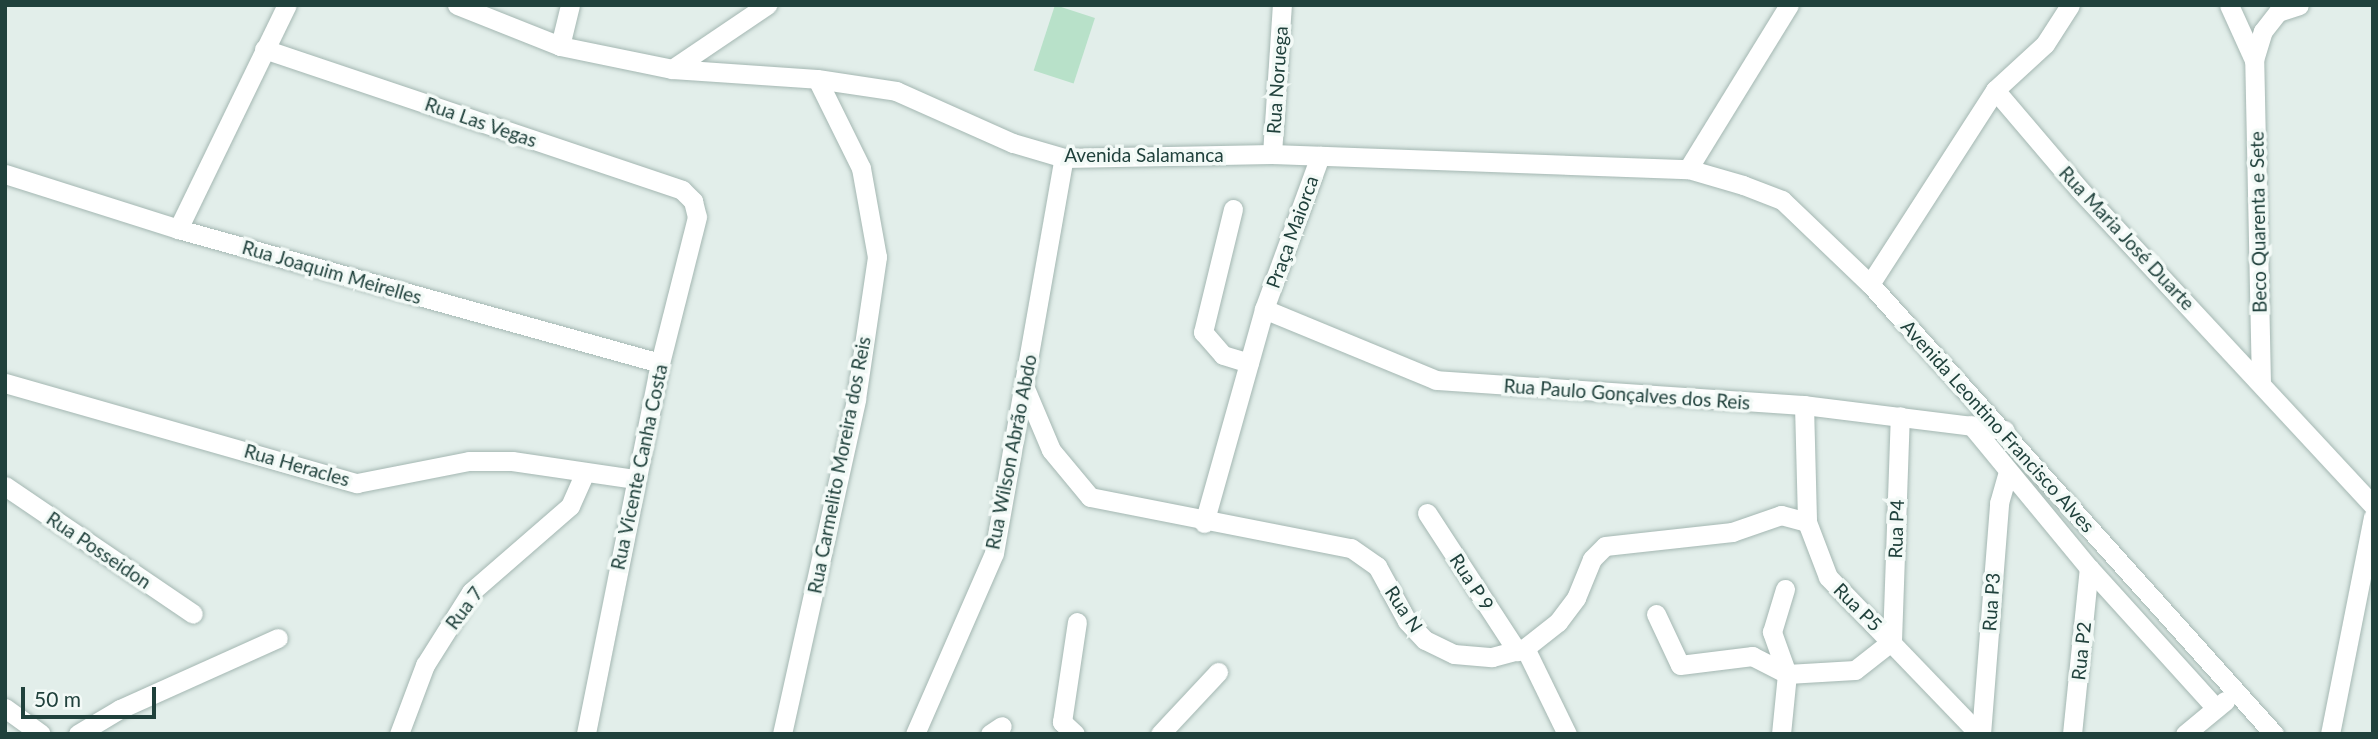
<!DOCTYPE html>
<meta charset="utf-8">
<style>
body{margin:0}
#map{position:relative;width:2378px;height:739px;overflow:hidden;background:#e2eeea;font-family:Lato,sans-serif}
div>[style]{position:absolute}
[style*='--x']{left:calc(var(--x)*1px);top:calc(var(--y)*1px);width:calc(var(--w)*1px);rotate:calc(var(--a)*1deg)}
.green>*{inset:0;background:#b8e1c9;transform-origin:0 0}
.roads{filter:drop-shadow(0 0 2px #a4b7b2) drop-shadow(0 0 2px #a4b7b2)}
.minor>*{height:19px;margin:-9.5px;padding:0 9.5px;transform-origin:9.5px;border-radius:9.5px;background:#fff}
span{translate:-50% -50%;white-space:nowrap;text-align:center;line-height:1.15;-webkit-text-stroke:7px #f3faf7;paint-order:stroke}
.street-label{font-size:19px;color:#20413c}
.frame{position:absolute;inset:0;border:7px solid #20413c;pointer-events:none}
.scale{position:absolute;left:21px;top:687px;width:135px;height:32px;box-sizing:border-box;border:4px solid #20413c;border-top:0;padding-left:9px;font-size:21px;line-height:24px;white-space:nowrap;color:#20413c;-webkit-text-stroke:5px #f3faf7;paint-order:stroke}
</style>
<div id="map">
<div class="green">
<i style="left:1055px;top:5px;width:42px;height:69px;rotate:18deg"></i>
</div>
<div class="roads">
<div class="minor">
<i style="--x:457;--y:5;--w:111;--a:21.7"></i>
<i style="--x:560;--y:46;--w:114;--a:11.6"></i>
<i style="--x:672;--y:69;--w:145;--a:3.9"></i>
<i style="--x:817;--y:79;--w:80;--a:8.6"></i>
<i style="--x:896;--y:91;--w:128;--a:24"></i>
<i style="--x:1013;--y:143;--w:53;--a:16.4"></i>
<i style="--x:1064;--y:158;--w:208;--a:-1.1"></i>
<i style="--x:1272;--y:154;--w:416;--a:2.1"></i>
<i style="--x:1688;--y:169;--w:57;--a:16.2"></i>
<i style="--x:1743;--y:185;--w:42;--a:21"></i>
<i style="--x:1782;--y:200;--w:122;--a:43.7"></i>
<i style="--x:1870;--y:284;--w:605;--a:48.08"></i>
<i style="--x:2229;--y:5;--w:60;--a:65.6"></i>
<i style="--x:560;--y:46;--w:42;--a:-76.3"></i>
<i style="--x:264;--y:49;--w:441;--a:18.6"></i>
<i style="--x:682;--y:190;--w:16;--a:45"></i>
<i style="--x:693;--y:201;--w:16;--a:76"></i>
<i style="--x:697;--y:217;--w:151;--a:104.2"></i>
<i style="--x:660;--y:363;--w:378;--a:101.3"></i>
<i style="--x:672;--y:69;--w:115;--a:-34"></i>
<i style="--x:1995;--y:90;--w:131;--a:49.6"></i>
<i style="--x:2080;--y:190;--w:430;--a:47.1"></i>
<i style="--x:1272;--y:154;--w:149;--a:-86.2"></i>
<i style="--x:1688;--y:169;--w:193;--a:-58.4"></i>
<i style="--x:5;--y:174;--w:182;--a:17.6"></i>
<i style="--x:178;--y:229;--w:500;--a:15.54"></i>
<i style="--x:1233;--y:209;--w:127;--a:103.7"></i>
<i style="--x:1203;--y:332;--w:30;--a:49"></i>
<i style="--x:1223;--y:355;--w:27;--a:17"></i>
<i style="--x:178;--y:229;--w:249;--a:-64.1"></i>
<i style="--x:1870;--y:284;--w:231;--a:-57.2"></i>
<i style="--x:1995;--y:90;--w:68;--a:-42.6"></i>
<i style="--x:2045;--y:44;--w:46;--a:-57.3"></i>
<i style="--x:1264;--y:309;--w:186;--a:22.4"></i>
<i style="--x:1436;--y:380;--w:369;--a:3.9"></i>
<i style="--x:1804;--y:405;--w:202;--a:7.1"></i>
<i style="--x:5;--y:383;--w:366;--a:15.9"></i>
<i style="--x:357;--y:483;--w:114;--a:-11.1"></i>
<i style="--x:469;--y:461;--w:43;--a:0"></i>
<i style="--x:512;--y:461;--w:125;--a:8.3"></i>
<i style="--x:2261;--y:384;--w:324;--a:-91.2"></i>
<i style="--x:2254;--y:60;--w:30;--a:-73"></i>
<i style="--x:2263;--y:31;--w:24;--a:-52"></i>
<i style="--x:2278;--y:12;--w:22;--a:-18"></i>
<i style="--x:1024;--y:386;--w:69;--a:67.1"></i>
<i style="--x:1051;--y:450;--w:61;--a:50.3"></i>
<i style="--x:1090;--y:497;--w:266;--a:11.1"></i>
<i style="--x:1351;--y:548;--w:32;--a:35"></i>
<i style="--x:1377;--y:566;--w:63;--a:61.4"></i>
<i style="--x:1407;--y:621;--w:26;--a:47"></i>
<i style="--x:1425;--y:640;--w:32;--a:26"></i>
<i style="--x:1454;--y:654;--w:38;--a:5"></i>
<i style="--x:1492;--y:657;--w:34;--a:-15"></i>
<i style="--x:1525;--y:648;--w:42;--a:-38.2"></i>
<i style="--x:1558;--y:622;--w:30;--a:-53"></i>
<i style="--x:1576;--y:598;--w:42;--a:-67.7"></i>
<i style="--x:1592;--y:559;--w:18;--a:-45"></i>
<i style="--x:1605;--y:546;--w:128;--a:-6.3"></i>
<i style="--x:1732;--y:532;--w:52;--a:-19.1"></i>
<i style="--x:1781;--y:515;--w:27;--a:15"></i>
<i style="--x:1804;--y:405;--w:117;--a:88.5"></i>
<i style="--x:1807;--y:522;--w:59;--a:69.1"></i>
<i style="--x:1828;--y:577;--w:218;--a:46.1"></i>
<i style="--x:1971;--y:425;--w:185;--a:50.5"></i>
<i style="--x:2089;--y:568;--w:189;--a:47.8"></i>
<i style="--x:5;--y:486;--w:227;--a:34.2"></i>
<i style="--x:1427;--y:513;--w:165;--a:56.9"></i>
<i style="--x:1204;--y:523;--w:222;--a:-74.3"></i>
<i style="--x:1264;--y:309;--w:163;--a:-69.9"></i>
<i style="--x:1656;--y:614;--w:56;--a:64.8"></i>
<i style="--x:1680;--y:665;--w:73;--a:-7.1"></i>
<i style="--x:1752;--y:656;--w:39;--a:27"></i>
<i style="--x:1787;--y:674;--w:45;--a:-109.7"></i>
<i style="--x:1772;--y:632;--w:45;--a:-73.2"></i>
<i style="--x:1892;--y:641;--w:225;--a:-88"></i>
<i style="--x:1525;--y:648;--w:96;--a:64"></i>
<i style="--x:5;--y:708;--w:44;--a:35.8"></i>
<i style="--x:78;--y:734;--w:49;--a:-30.8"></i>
<i style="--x:120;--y:709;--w:173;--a:-24.2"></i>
<i style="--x:399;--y:734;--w:74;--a:-69.4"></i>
<i style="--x:425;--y:665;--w:86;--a:-57.8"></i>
<i style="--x:471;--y:592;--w:131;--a:-41"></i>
<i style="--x:570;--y:506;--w:37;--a:-66"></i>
<i style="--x:782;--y:734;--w:343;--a:-77.5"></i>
<i style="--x:856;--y:399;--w:144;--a:-81.6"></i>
<i style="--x:877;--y:257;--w:90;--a:-100.2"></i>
<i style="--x:861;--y:168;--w:99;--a:-116.3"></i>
<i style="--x:915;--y:734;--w:197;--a:-66.4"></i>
<i style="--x:994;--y:553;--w:401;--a:-80"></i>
<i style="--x:990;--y:734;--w:14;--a:-34"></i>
<i style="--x:1075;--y:734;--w:18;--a:-137"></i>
<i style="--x:1062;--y:722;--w:101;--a:-81.5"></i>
<i style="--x:1160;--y:734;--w:85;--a:-46.9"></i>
<i style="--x:1781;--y:734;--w:60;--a:-84.3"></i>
<i style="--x:1787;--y:674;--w:68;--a:-3.4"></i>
<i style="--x:1855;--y:670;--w:47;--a:-38.1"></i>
<i style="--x:1981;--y:734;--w:232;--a:-85.5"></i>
<i style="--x:1999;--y:503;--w:32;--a:-74"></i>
<i style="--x:2072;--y:734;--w:167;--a:-84.2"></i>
<i style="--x:2185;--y:734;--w:52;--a:-39.5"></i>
<i style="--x:2330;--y:734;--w:221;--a:-78.8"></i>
</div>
</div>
<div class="street-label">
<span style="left:1277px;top:80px;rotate:-86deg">Rua Noruega</span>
<span style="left:481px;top:122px;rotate:19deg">Rua Las Vegas</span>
<span style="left:1144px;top:155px">Avenida Salamanca</span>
<span style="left:2258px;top:222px;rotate:-91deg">Beco Quarenta e Sete</span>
<span style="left:1292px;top:232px;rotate:-70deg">Praça Maiorca</span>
<span style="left:2127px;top:238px;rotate:47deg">Rua Maria José Duarte</span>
<span style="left:332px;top:272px;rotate:16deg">Rua Joaquim Meirelles</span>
<span style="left:1627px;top:394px;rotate:4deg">Rua Paulo Gonçalves dos Reis</span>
<span style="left:1998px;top:426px;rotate:48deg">Avenida Leontino Francisco Alves</span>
<span style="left:1011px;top:452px;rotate:-79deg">Rua Wilson Abrão Abdo</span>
<span style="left:297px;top:465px;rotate:16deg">Rua Heracles</span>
<span style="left:839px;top:465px;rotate:-79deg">Rua Carmelito Moreira dos Reis</span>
<span style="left:639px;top:467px;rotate:-78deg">Rua Vicente Canha Costa</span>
<span style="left:1896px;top:529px;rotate:-88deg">Rua P4</span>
<span style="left:99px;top:550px;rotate:34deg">Rua Posseidon</span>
<span style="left:1472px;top:582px;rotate:57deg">Rua P 9</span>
<span style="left:1991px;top:602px;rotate:-86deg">Rua P3</span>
<span style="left:1858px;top:607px;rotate:45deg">Rua P5</span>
<span style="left:464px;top:608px;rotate:-53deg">Rua 7</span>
<span style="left:1404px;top:609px;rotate:56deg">Rua N</span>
<span style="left:2081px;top:651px;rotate:-84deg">Rua P2</span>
</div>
<div class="frame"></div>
<div class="scale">50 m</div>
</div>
